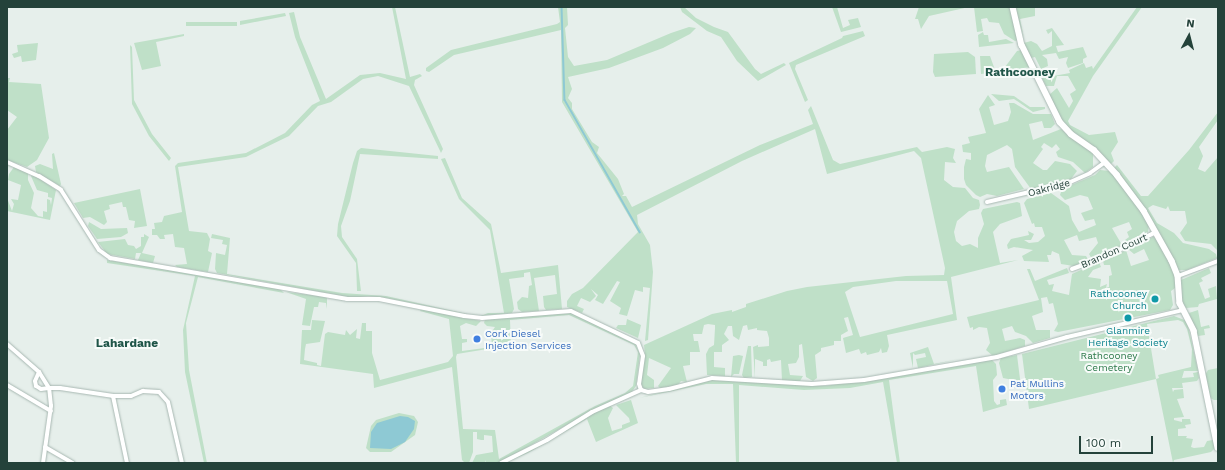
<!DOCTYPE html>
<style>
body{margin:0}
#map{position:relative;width:1225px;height:470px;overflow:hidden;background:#e6efeb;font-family:"Work Sans",sans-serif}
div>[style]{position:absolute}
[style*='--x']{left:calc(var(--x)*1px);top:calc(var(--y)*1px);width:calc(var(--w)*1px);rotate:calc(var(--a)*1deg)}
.green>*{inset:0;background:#bfe0c8;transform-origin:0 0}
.water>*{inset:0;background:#8ec9d4}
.stream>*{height:1.5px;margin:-0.75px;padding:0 0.75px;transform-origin:0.75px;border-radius:0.75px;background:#8ec9d4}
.roads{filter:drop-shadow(0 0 1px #a8b8b2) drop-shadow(0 0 1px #a8b8b2)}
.street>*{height:4px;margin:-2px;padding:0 2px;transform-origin:2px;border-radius:2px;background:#fff}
.secondary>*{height:5.5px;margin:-2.75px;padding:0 2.75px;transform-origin:2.75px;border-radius:2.75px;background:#fff}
.dots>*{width:11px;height:11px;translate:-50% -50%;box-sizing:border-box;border:2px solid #f7fbf9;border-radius:50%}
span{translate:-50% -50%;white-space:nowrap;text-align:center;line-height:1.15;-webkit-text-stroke:4px #f7fbf9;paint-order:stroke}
.street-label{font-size:10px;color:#24423a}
.culture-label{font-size:10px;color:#0d838f}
.right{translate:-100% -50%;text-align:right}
.shop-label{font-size:10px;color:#366cbe}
.left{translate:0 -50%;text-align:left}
.park-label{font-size:10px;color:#2d7a4b}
.quarter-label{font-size:12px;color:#1f5548;font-weight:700}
.frame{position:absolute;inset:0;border:8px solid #24423a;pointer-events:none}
.north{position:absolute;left:1169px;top:16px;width:40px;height:40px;-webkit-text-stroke:3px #f7fbf9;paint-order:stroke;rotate:7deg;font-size:11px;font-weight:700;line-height:16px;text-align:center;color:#24423a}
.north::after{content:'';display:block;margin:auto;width:14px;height:18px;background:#24423a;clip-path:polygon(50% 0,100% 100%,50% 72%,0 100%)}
.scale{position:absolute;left:1079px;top:436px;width:74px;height:18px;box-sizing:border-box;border:2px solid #24423a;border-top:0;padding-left:5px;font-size:12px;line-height:14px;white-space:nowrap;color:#24423a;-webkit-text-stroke:3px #f7fbf9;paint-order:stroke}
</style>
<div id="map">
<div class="green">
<i style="clip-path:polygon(392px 7px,395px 7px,410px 77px,420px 74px,422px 76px,415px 80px,414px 85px,443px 149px,441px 153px,409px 86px,378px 76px,363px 79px,331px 102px,318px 106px,289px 136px,246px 157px,178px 167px,189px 231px,207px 233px,210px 239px,208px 251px,212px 253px,208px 272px,177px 267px,175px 265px,187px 264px,184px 248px,175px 247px,173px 234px,164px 235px,165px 239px,160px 239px,157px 235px,152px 235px,152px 229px,155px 229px,154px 223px,162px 222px,164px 216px,182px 212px,175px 166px,178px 163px,246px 153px,285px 133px,312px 105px,320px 101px,295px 37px,289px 13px,294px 12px,300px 37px,326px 99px,360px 75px,380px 73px,406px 79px)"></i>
<i style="clip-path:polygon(evenodd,558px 7px,567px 7px,568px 25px,565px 28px,568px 57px,574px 66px,607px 60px,671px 33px,689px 27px,696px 28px,690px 34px,663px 48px,609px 68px,568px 77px,572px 89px,568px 98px,572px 103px,572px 109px,592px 142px,599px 147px,597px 153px,618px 179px,624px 194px,622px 196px,626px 196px,632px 207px,760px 145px,813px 124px,808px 110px,811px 106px,833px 160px,840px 164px,917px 147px,922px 152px,947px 147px,955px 149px,953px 158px,956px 163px,945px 162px,944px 180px,953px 187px,965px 188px,973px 198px,979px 200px,980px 205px,979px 209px,969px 211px,957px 221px,954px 232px,956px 241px,962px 246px,970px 244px,978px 248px,978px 238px,984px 224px,981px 213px,983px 209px,1017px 202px,1020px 203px,1022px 216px,1000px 224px,993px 232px,1000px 263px,1018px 260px,951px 277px,957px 320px,887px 335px,889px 346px,887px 352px,882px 353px,881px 348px,879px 352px,867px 355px,866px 352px,861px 354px,859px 349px,846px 353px,843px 338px,853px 335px,848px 317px,844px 318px,848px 331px,841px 335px,841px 341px,834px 341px,834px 345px,821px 348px,821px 351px,815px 355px,817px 378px,813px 381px,806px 377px,802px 344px,799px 345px,799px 357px,796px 363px,788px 364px,790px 375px,803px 376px,800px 381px,782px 381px,781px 360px,771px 362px,770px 359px,767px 360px,767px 366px,763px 366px,763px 362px,755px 359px,755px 379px,753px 347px,758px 345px,758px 347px,769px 346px,769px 338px,767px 331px,757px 330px,757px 328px,748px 330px,747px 325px,743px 326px,739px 340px,733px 336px,732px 326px,728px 326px,724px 334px,729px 340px,722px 345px,722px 352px,714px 352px,714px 367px,725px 368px,725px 376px,707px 375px,706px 354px,709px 348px,714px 345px,715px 328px,715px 325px,708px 324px,704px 325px,702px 334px,693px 334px,694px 341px,698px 341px,700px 352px,690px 352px,690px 365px,683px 366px,687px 382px,681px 381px,678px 385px,660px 388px,658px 386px,671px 368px,649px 358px,647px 375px,654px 380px,654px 388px,644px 389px,640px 383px,645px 355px,644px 345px,712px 314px,732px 310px,732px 312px,746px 307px,746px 304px,787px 291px,807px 287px,906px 276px,944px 275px,945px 268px,921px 158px,914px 151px,827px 174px,815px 129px,742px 161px,637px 215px,638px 224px,650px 245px,653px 272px,648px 340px,645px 341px,650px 288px,643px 287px,643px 292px,635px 290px,627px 316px,619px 314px,621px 308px,610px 301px,620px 282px,617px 281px,603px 304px,595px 300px,598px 295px,591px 289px,596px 296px,590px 302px,581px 298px,577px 306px,584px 309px,582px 313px,567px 307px,567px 301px,572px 294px,583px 288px,638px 232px,562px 102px,561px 30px,454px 55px,429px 72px,426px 71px,426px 68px,451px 50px,557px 24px,560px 22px,558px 7px,896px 281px,947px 281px,953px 314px,860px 337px,845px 292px,853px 287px,896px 281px)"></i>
<i style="clip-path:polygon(680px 7px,684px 7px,696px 18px,714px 27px,728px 32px,755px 69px,761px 74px,784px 63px,786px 65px,758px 81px,737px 61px,721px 37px,707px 31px,682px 12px)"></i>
<i style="clip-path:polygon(832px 7px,837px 7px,843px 28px,850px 25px,848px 20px,858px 18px,861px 27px,841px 32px)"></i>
<i style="clip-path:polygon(919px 7px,969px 7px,929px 16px,921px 29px,918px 19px,915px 19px)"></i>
<i style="clip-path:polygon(974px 7px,1011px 7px,1018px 40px,1015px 41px,1004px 34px,999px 23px,989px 22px,987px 18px,981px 19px,983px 31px,977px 32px)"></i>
<i style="clip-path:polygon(1015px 7px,1035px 7px,1035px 16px,1020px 19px,1024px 38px)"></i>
<i style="clip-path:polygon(1137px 7px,1142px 7px,1093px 76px,1068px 121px,1070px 125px,1089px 135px,1115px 132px,1118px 142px,1111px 153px,1114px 161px,1111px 164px,1064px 125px,1049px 95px,1057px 88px,1069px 108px,1073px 101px,1070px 94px,1076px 90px,1068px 76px,1057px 76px,1054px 86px,1046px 86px,1042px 78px,1070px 73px,1069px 70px,1084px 63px,1086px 68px,1092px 66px,1093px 69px)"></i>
<i style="clip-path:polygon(285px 13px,286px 16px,240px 25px,240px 21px)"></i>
<i style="left:237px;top:22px;width:4px;height:51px;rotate:90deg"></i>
<i style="clip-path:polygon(1052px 28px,1064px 45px,1056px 46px,1058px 52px,1083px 47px,1087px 57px,1083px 59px,1083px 63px,1068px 68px,1066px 63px,1068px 57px,1059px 59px,1056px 53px,1042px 55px,1047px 59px,1048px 66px,1041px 69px,1035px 57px,1031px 58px,1024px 43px,1031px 41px,1037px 44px,1042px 51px,1052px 46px,1052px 31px,1048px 34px,1046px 30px)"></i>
<i style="clip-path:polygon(863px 31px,865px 36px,796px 65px,795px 69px,808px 100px,805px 102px,789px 63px,842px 38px,843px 36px)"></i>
<i style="clip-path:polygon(983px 32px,984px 35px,988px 35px,989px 42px,1006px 39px,1014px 43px,979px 47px,978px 35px)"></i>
<i style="clip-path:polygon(184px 34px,184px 36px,156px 42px,161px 66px,142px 70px,134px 43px)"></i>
<i style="clip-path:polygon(38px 43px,36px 60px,22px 62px,21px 56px,14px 58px,12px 54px,18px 52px,17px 45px)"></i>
<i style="clip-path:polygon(130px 45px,132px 47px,134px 100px,152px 134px,171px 158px,169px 161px,149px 136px,132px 104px)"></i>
<i style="clip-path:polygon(1022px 50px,1031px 67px,981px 74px,980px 56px,990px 56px,995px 70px,1005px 67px,1017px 51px)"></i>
<i style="clip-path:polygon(968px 52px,975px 57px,976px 74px,935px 77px,933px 72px,934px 54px)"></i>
<i style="clip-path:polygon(7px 78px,10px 78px,9px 82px,41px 84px,49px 138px,37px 160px,27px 167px,7px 160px,7px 130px,17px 117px,7px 110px)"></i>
<i style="clip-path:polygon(991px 94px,1014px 96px,1030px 107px,1045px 107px,1045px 109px,1033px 112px,1014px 99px,999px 101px)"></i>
<i style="clip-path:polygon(988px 95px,995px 105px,989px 107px,994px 125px,1008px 121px,1011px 112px,1009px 103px,1014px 103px,1033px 114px,1051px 114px,1055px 124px,1051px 128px,1044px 128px,1042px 121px,1029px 124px,1033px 140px,1061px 129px,1093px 153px,1093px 167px,1085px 173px,1073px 162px,1058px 157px,1056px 152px,1060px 149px,1056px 144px,1052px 148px,1044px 143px,1041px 147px,1043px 149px,1033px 163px,1043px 170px,1047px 170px,1055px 161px,1070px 164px,1077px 171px,1071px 179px,1031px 189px,1015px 167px,1012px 149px,1007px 145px,987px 155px,985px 166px,987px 172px,1009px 167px,1024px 189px,997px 196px,987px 194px,980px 197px,976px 195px,966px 185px,964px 179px,964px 167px,966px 159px,971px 160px,971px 153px,963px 152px,962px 145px,970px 143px,968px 137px,986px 133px,979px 109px)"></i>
<i style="clip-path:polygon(1218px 112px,1218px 120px,1199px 147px,1203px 156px,1198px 169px,1205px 172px,1218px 157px,1218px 251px,1211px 244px,1185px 241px,1180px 233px,1187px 223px,1185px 211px,1170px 211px,1168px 206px,1166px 209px,1153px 205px,1148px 208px,1157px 223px,1174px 233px,1183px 243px,1209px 249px,1216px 254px,1217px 258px,1187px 270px,1178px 270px,1114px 168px,1117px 165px,1141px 196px,1148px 196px,1189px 150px)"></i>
<i style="clip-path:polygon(361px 148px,438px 156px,438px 159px,360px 154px,350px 201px,341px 226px,342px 237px,357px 259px,361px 291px,357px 291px,356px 263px,337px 236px,338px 224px,353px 163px,357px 151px)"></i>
<i style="clip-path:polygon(54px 153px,61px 184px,60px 186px,36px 172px,35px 166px,40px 164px,53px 169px,52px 154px)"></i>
<i style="clip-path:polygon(445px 158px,462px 198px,491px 224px,501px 273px,558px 265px,562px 309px,546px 310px,544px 307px,543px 296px,557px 294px,555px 275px,534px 278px,539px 311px,522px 312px,518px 309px,517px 302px,522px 297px,528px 298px,529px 286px,532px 285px,530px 272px,524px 273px,524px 277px,509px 279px,514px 309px,512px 313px,481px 316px,488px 313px,504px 313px,490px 230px,459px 199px,441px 159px)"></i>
<i style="clip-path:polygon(14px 167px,28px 172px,28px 180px,34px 193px,31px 208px,38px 216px,43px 217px,43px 211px,47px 212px,47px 199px,50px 200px,51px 205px,52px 198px,48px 197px,48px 193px,37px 190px,31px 176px,34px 175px,56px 190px,50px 220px,7px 211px,7px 198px,12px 211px,14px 204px,11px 199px,18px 200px,21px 185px,8px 180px,9px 174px)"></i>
<i style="clip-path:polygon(1100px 170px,1110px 171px,1139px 208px,1149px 225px,1148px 232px,1127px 243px,1125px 240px,1129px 237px,1127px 232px,1132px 229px,1129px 222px,1112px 228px,1122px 245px,1092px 259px,1089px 254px,1098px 243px,1096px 237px,1079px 241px,1077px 235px,1064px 240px,1072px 255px,1086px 256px,1089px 261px,1074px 266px,1061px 264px,1059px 254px,1052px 251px,1051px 255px,1047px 255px,1049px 262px,1024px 261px,1022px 256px,1033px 250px,1014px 247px,1008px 249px,1007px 245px,1011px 239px,1029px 235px,1028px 231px,1034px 234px,1031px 240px,1024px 240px,1029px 243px,1038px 242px,1045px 236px,1042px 227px,1035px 227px,1034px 223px,1032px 224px,1024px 203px,1027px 199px,1051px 193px,1069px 206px,1072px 220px,1079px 232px,1096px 225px,1094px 219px,1085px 221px,1081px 213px,1093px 209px,1088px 197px,1080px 195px,1065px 200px,1060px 195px,1062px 189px,1095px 175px)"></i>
<i style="clip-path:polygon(140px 189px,147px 226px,134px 228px,135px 221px,129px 220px,126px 207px,123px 207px,122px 202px,109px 205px,110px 209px,104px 211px,107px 222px,104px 225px,90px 217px,83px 218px,74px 203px)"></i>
<i style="clip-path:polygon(89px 222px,101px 229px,127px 228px,128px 233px,121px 237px,97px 239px,88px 226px)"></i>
<i style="clip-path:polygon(144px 234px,149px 237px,142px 253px,155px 256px,153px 263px,138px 260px,141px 253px,136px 253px,135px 259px,107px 254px,98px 242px,125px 239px,128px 245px,134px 246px,136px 249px,141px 246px,141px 237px,144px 237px)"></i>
<i style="clip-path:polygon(212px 234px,230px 238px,227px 274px,342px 293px,386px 296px,476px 316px,386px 298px,368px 296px,353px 298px,217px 273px,215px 269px,216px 253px,225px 255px,227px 245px,222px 244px,223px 240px,211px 238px)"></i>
<i style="clip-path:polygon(1153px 237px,1157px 238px,1175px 274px,1175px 288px,1171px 291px,1173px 305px,1170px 310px,1058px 332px,1054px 331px,1058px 324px,1053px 303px,1049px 304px,1047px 297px,1041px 298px,1043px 312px,1032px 316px,1036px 330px,1050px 330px,1050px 338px,1033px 343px,1026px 336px,1015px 332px,1012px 326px,1002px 329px,1005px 341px,1020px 338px,1025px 340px,1025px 346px,993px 356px,986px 350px,990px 343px,987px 328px,979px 327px,973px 330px,973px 327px,970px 328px,967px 317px,1039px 300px,1027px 269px,1030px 269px,1035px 281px,1067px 268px,1069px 273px,1047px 280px,1049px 285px,1054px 284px,1052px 291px,1069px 295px,1072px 274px,1099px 262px,1101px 267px,1093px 270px,1088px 277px,1101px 279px,1100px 287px,1107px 284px,1106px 288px,1109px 287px,1109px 276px,1112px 275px,1110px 265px,1104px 265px,1103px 261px,1126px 250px,1131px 266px,1149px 260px,1144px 249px,1134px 254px,1128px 249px)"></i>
<i style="clip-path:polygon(107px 260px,237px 281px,280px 289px,284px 293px,198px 277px,186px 323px,189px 370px,207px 463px,204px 463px,185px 372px,183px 330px,195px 276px,107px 263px)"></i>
<i style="clip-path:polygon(1209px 268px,1211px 273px,1201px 278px,1203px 281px,1199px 283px,1205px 299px,1210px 297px,1208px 289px,1216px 286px,1217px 299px,1199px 304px,1198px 307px,1186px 308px,1182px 303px,1181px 280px)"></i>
<i style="clip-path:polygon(286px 292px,327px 297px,327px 309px,326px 303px,319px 302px,318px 307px,314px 307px,310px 326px,302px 325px,306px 299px)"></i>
<i style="clip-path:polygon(evenodd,421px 309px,481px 321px,476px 326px,466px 323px,460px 326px,462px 339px,467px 339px,467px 342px,462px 343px,462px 351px,492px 347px,491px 333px,495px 327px,487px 326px,484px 323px,485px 319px,572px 313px,635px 344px,640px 354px,636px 386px,631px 393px,595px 409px,499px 463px,486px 463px,486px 460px,485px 463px,472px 463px,476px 455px,493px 452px,492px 436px,484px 435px,484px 440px,481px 440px,477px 439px,477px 432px,473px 432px,473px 452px,469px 463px,465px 463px,462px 460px,452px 367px,374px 388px,373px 374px,300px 364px,302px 330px,311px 330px,312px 320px,325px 321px,320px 342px,306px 344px,305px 349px,304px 360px,317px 363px,317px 365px,321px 366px,325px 334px,328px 332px,345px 335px,346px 330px,350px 335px,357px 329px,356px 338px,360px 339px,362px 323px,366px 323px,366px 331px,372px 331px,372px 353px,380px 380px,448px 362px,453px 356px,449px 319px,420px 311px,421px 309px,569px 315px,634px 345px,638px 352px,633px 386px,625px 393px,595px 406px,499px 459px,495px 430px,463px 429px,456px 357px,457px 354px,511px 345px,510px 320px,569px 315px)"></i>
<i style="clip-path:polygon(1198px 310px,1201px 327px,1209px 325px,1210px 328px,1204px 329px,1205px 335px,1198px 336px,1189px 313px)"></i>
<i style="clip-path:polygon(1174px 316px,1187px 321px,1198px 371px,1184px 371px,1182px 378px,1194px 377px,1193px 373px,1198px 372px,1199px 378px,1197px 381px,1182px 383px,1183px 388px,1172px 388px,1173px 392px,1174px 390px,1183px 389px,1184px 398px,1177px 399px,1184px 417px,1174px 418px,1174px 420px,1182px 422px,1182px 419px,1190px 419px,1191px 424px,1185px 425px,1186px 428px,1178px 429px,1178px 436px,1187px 436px,1186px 438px,1193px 439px,1191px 447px,1194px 448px,1204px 447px,1207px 441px,1213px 440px,1215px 448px,1211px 452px,1174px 460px,1173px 463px,1156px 379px,1159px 378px,1158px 375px,1191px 367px,1192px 349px,1187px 329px,1183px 322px,1178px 320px,1147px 324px,1156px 379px,1029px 409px,1022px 354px)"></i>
<i style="clip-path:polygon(627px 319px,641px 325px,638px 338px,616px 328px,618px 325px,626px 325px)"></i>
<i style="clip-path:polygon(748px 346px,751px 346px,752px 377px,744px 378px,742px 375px)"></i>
<i style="clip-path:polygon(928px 347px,934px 364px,959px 359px,918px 368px,916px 359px,926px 357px,925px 353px,915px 355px,913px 353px,913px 368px,910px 353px)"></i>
<i style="clip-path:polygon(739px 355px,743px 356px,739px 374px,734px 374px,731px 377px,733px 356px)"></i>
<i style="clip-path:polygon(1017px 355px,1021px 387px,1013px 380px,1003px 378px,999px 363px,1001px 358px)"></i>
<i style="clip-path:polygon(992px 360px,996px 364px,997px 375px,993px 380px,994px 401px,997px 405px,1000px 404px,1000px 400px,1006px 399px,1007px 405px,983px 412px,976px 366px,889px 380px,900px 463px,897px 463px,883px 382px,850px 388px,804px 390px,739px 385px,739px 463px,736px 463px,733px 384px,706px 384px,639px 398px,712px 380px,825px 386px)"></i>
<i style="clip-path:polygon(1218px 368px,1218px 400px,1214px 400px,1210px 398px,1205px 375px,1208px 370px)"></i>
<i style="clip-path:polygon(631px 400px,638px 423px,596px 442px,587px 419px,528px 453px,504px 463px,609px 405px,613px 408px,608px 418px,612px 431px,622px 428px,622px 425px,630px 422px,629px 418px,616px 405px)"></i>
<i style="clip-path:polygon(399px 413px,414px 416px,418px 422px,415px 435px,391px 452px,370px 452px,366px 448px,371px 426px,376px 420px)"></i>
</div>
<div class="water">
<i style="clip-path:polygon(400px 416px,408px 417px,415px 421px,414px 429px,405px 442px,391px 449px,370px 448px,371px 432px,377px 423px)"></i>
</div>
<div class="stream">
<i style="--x:562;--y:7;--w:93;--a:88.2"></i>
<i style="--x:565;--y:100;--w:152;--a:60.4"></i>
</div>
<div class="roads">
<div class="street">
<i style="--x:7;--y:162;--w:35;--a:24"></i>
<i style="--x:39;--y:176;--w:26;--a:32"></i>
<i style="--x:61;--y:190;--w:71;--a:57.7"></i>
<i style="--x:99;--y:250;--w:14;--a:36"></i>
<i style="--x:110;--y:258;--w:241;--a:9.8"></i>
<i style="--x:347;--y:299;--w:32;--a:0"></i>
<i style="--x:379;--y:299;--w:87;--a:11.3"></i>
<i style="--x:464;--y:316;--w:18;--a:6"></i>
<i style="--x:482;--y:318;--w:89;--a:-4.5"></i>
<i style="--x:571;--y:311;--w:74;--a:25.5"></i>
<i style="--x:638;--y:343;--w:14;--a:69"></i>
<i style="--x:643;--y:356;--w:28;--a:98"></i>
<i style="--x:639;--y:384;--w:6;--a:72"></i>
<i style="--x:987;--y:202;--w:83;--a:-13.2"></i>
<i style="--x:1068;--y:183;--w:24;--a:-24"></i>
<i style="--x:1090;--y:173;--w:19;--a:-36"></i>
<i style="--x:1072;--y:269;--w:30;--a:-20"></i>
<i style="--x:1100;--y:259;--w:62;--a:-25.7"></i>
<i style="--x:1178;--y:276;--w:43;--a:-20.6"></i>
<i style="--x:7;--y:344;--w:43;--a:41.2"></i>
<i style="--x:39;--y:372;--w:19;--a:58"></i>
<i style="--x:49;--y:388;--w:8;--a:173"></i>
<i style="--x:41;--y:389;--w:6;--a:-149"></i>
<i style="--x:36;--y:386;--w:5;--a:-101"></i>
<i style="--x:35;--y:381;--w:10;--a:-66"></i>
<i style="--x:7;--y:385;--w:51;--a:30.6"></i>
<i style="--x:113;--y:396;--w:68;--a:78.2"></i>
<i style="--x:45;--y:447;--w:32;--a:30"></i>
<i style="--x:43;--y:463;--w:58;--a:-82"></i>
<i style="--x:51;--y:406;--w:18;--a:-96"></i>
<i style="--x:49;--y:388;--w:11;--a:0"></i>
<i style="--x:60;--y:388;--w:54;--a:8.6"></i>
<i style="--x:113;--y:396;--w:18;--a:0"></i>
<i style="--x:131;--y:396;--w:13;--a:-23"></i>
<i style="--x:143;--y:391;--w:16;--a:4"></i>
<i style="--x:159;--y:392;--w:13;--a:48"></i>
<i style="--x:168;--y:402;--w:63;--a:77.1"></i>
<i style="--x:501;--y:463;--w:51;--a:-26.6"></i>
<i style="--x:547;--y:440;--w:53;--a:-31.9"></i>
<i style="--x:592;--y:412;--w:54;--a:-24.2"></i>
<i style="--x:641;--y:390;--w:7;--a:16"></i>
<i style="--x:648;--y:392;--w:21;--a:-8"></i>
<i style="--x:669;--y:389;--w:44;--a:-14.3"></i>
<i style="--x:712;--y:378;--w:100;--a:3.4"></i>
<i style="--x:812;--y:384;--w:52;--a:-4.4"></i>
<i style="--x:864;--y:380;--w:135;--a:-9.8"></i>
<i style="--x:997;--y:357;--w:73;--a:-15.9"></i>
<i style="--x:1067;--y:337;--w:119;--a:-13.1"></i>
</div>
<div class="secondary">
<i style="--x:1013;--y:7;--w:39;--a:77"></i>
<i style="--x:1022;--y:45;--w:86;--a:63.7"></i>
<i style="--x:1060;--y:122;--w:16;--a:47"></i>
<i style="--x:1071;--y:134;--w:28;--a:35"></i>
<i style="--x:1094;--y:150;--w:34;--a:47"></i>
<i style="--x:1117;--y:175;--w:45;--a:53.1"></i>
<i style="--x:1144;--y:211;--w:57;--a:60.8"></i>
<i style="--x:1172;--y:261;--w:16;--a:68"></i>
<i style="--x:1178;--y:276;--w:27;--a:86"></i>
<i style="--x:1180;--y:303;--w:31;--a:63"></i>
<i style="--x:1194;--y:331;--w:119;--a:78.4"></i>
</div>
</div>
<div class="dots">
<i style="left:1155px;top:299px;background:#0f9aa8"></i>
<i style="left:1128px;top:318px;background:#0f9aa8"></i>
<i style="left:477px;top:339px;background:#3f7fe0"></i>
<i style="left:1002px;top:389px;background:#3f7fe0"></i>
</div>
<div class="street-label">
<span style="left:1049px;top:188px;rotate:-15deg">Oakridge</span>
<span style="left:1114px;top:251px;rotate:-24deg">Brandon Court</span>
</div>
<div class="culture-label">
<span class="right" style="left:1147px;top:299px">Rathcooney<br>Church</span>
<span style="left:1128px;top:336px">Glanmire<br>Heritage Society</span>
</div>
<div class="shop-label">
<span class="left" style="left:485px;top:339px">Cork Diesel<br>Injection Services</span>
<span class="left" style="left:1010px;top:389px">Pat Mullins<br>Motors</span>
</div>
<div class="park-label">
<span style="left:1109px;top:361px">Rathcooney<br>Cemetery</span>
</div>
<div class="quarter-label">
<span style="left:1020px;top:73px">Rathcooney</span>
<span style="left:127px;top:344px">Lahardane</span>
</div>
<div class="frame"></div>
<div class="north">N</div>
<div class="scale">100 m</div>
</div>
